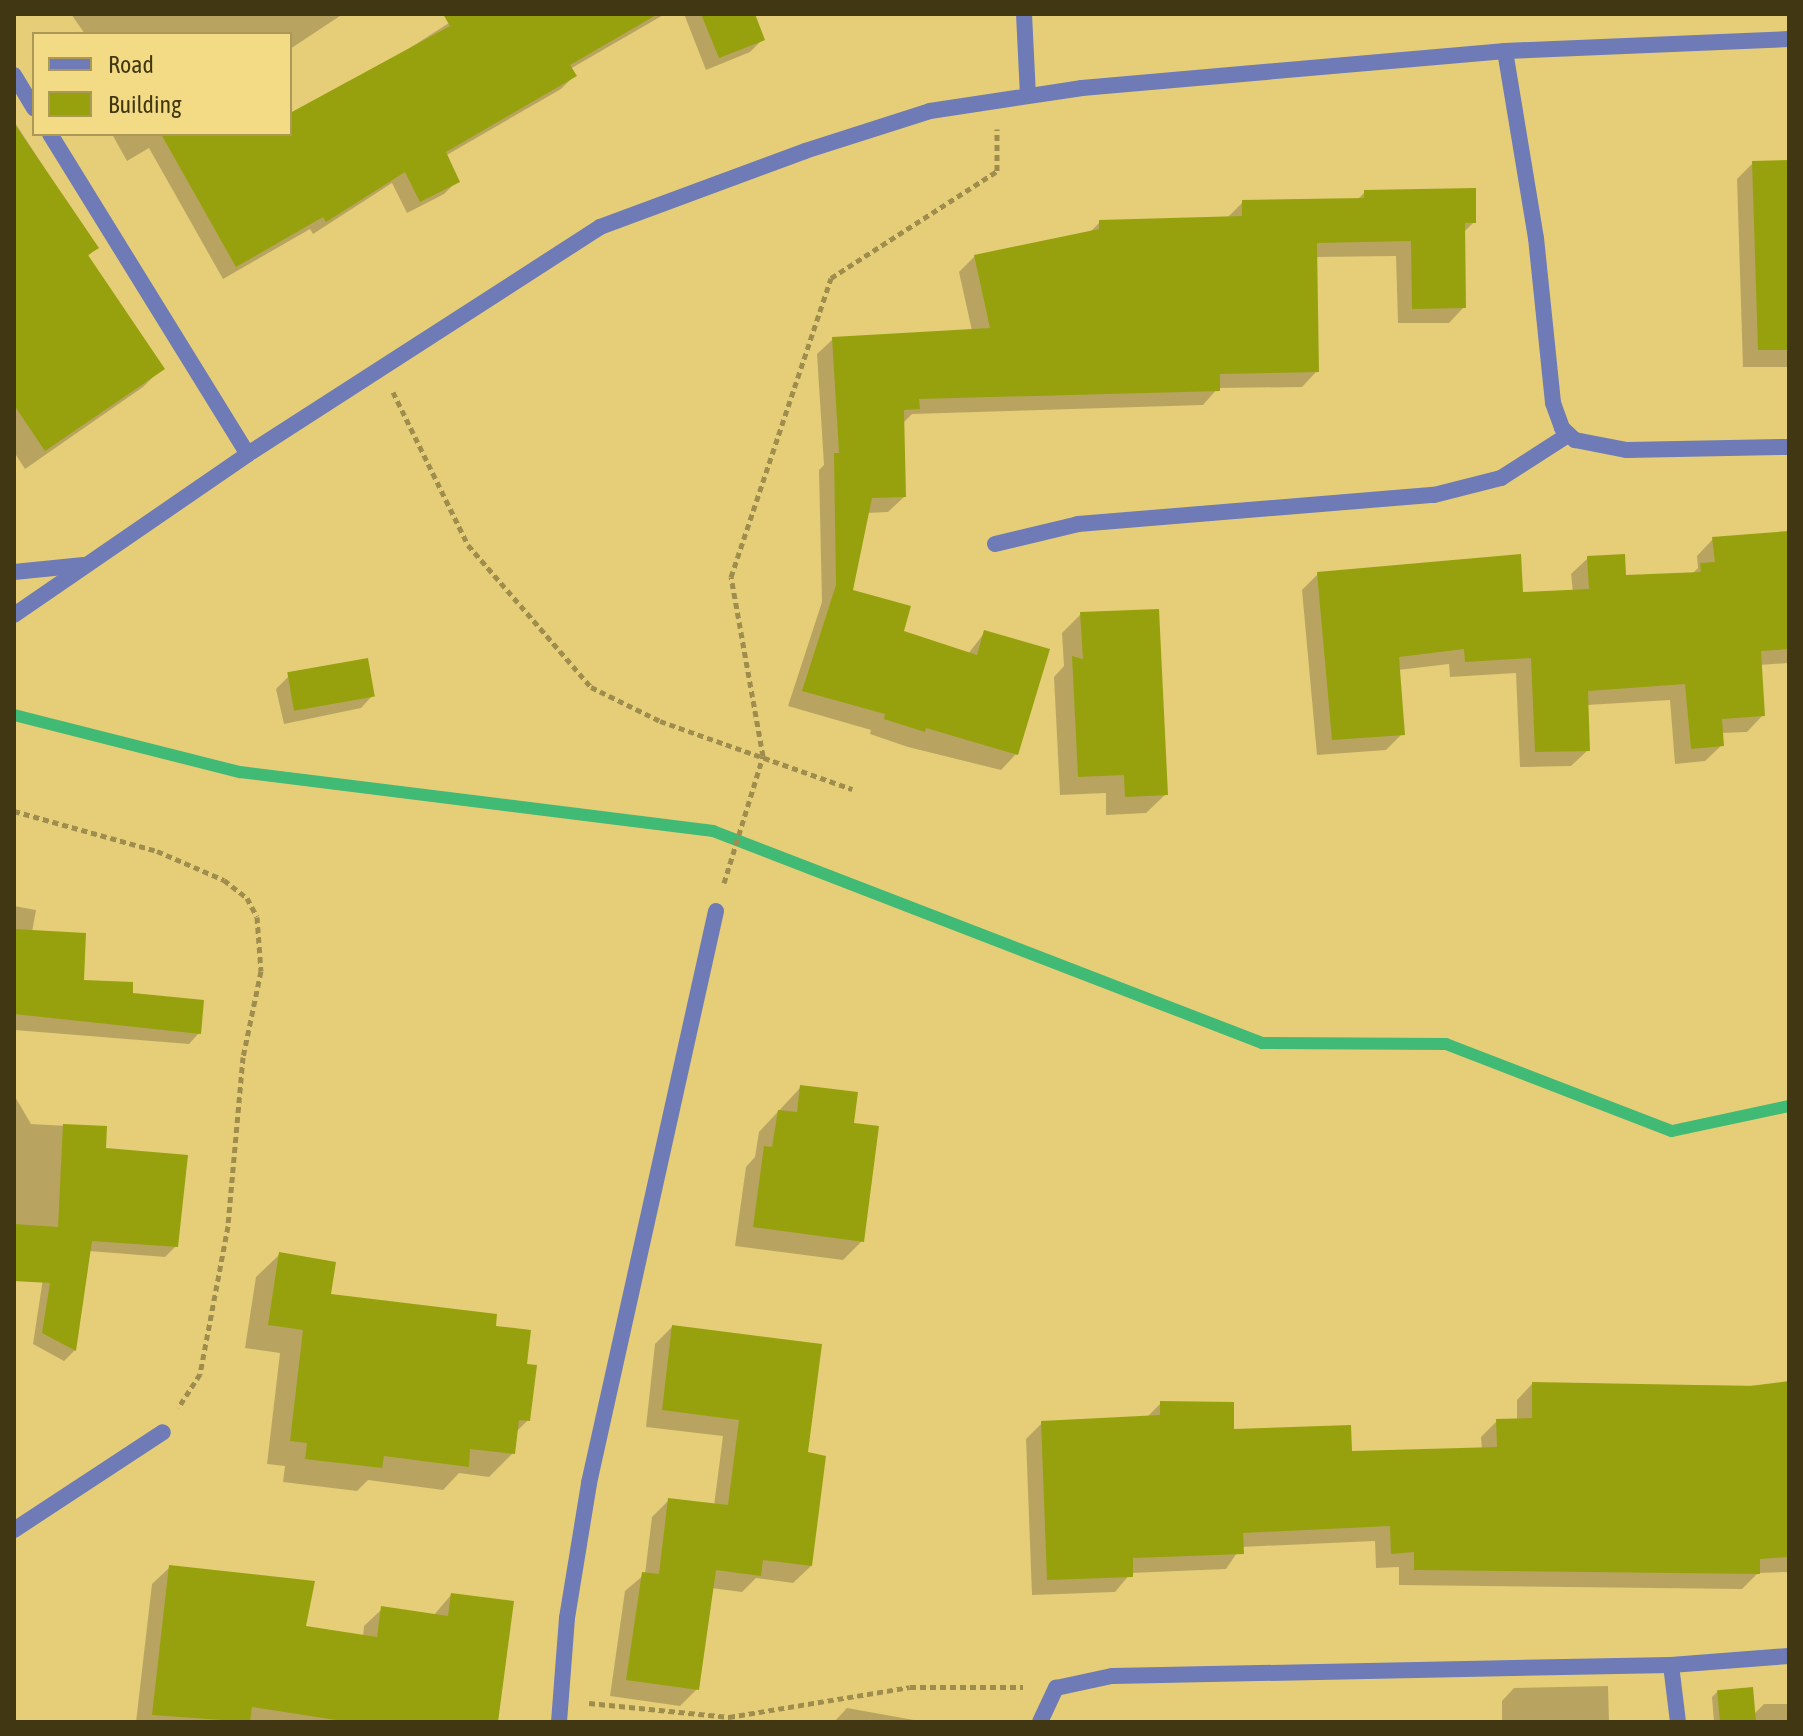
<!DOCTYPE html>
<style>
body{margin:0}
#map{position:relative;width:1803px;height:1736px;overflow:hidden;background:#e6ce78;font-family:"Asap Condensed",sans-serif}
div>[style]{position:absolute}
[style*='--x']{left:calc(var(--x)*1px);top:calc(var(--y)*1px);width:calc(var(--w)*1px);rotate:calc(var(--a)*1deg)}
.shadow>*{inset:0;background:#0003}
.stream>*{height:12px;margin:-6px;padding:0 6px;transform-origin:6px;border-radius:6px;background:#40ba74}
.building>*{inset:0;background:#97a10e;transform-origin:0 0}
.path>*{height:5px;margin-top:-2.5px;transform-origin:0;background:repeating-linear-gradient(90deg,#9f8d4d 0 6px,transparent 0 10px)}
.minor>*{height:16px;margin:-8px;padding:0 8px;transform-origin:8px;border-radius:8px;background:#6e7bb7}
span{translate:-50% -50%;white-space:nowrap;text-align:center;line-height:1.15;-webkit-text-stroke:8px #f3db85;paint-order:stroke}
.frame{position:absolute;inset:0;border:16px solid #413713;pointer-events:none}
.legend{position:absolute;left:32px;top:32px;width:260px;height:104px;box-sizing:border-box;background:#f3db85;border:2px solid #ac9957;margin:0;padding:10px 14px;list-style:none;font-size:24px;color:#413713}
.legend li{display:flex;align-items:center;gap:16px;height:40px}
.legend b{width:40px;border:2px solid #ac9957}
</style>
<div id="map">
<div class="shadow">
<i style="clip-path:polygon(71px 14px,343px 14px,290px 49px,290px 34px,85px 34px)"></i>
<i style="clip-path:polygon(463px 14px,665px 14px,570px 69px,574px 76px,561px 89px,445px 156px,457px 181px,444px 194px,407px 213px,392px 183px,313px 234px,310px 229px,223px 279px,149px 148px,127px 161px,112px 134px,290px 134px,290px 115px,349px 81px,352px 85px)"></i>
<i style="clip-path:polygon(684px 14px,752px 14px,763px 39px,750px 52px,706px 70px)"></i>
<i style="clip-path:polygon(14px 121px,96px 248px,87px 257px,162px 368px,143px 387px,25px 469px,14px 452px)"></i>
<i style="clip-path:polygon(1753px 163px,1789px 163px,1789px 367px,1743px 367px,1737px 179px)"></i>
<i style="clip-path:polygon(1365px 192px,1474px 222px,1463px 233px,1464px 307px,1449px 323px,1398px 323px,1396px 256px,1315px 257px,1317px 371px,1302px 387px,1218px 388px,1203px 405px,912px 414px,903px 423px,904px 497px,888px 512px,867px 513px,851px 591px,901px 632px,968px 654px,985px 632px,1016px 754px,1001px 770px,908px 747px,870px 734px,871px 730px,788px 706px,822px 602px,819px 470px,824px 465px,817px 354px,833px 339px,972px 331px,959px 272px,975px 256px,1089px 233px,1100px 222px,1227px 218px,1243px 202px,1357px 200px)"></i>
<i style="clip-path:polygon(1789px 533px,1789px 663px,1760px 665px,1763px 715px,1747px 732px,1721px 733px,1722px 745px,1705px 761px,1675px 764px,1670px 700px,1587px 705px,1588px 750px,1571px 766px,1520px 767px,1516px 673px,1450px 677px,1449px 664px,1398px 670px,1402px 734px,1386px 750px,1317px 755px,1302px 590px,1318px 574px,1521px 595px,1573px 592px,1571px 574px,1588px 558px,1624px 577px,1692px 574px,1698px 568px,1697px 556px,1713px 539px)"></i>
<i style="clip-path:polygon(1081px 614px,1166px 794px,1146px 813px,1106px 815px,1106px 793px,1060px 795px,1054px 677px,1064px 666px,1062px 633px)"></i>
<i style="clip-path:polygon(289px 676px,373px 695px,361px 708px,284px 724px,276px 689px)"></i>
<i style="clip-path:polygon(14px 906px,36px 910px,32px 932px,82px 981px,130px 995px,199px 1033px,189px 1044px,14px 1030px)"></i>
<i style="clip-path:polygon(801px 1087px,851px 1124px,862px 1241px,843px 1260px,735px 1246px,746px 1167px,755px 1157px,759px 1132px)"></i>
<i style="clip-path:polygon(14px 1095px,31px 1124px,105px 1128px,104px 1150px,176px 1246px,165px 1257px,89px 1251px,75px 1350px,64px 1361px,33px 1344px,46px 1259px,14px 1280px)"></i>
<i style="clip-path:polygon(280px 1254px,328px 1296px,493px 1328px,525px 1365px,528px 1420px,515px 1433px,513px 1453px,489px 1477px,459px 1473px,443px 1490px,368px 1480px,357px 1491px,283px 1482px,285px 1466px,267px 1464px,280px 1353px,245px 1348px,256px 1277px)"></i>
<i style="clip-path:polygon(672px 1327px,806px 1454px,811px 1566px,793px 1583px,756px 1578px,742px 1592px,711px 1588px,697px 1689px,680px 1706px,610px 1696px,625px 1591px,645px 1574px,652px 1517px,669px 1500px,714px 1506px,723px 1436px,646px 1427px,655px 1344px)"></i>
<i style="clip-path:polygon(1532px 1384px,1789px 1386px,1789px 1572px,1758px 1573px,1742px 1589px,1399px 1585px,1399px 1567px,1376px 1568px,1375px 1541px,1241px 1547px,1226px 1569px,1131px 1573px,1115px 1592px,1032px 1595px,1026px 1439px,1042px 1423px,1146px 1418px,1161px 1403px,1232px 1431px,1351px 1453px,1482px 1450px,1481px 1437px,1497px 1421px,1517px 1421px,1517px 1400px)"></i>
<i style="clip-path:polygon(170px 1567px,304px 1627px,363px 1637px,364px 1626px,382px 1609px,433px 1616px,451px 1595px,496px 1722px,136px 1722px,152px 1584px)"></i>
<i style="clip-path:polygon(1608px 1686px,1609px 1722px,1502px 1722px,1502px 1701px,1514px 1688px)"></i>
<i style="clip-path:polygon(1718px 1691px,1753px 1715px,1764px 1704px,1789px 1704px,1789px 1722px,1714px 1722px,1712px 1697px)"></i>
<i style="clip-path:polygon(847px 1708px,925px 1722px,834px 1722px)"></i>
</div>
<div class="stream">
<i style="--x:14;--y:715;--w:233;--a:14.2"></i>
<i style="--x:240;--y:772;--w:477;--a:7.1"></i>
<i style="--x:713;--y:831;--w:589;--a:21.11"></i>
<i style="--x:1262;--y:1043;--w:184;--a:0.3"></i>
<i style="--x:1446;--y:1044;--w:242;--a:21.1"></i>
<i style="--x:1672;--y:1131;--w:120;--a:-12.1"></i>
</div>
<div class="building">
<i style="clip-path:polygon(443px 14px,658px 14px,570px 65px,577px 76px,446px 152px,460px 182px,420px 202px,405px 172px,326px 222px,323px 217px,236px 267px,161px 134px,290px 134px,290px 113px,450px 26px)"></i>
<i style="clip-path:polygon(701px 14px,755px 14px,765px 40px,719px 58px)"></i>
<i style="clip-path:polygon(14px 123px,99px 248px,88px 255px,165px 369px,45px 451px,14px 405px)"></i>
<i style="clip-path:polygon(1789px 160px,1789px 350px,1758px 350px,1752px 161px)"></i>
<i style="clip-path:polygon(1476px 188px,1476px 223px,1465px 223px,1466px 308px,1412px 309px,1411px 241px,1317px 243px,1319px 372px,1220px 374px,1220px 391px,919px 399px,920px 409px,904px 410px,906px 497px,872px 498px,853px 590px,911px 606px,904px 631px,977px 655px,984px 630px,1050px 649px,1018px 755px,926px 728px,925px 732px,884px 719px,885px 714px,802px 691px,836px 585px,834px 453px,839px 453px,832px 337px,990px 328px,974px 255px,1099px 229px,1099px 220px,1242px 216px,1242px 200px,1364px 198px,1364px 190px)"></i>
<i style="clip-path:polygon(1789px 531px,1789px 649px,1761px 651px,1765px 716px,1722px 719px,1724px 746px,1691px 749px,1685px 684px,1588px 691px,1590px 751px,1535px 752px,1531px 658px,1465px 662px,1464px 649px,1399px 657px,1405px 735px,1332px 740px,1317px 572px,1521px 554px,1523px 592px,1589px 589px,1587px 556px,1625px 554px,1626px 575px,1701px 572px,1700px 563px,1715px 562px,1712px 537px)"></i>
<i style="clip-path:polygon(1159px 609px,1168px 795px,1125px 797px,1124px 775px,1078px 777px,1072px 656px,1083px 659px,1080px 612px)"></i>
<i style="left:368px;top:658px;width:39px;height:82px;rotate:80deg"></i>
<i style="clip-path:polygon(14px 929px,86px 933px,84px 980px,133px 982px,133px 993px,204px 1000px,201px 1034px,14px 1014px)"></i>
<i style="clip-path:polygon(800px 1085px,858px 1092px,854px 1123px,879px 1126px,864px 1242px,753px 1227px,764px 1146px,772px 1147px,778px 1110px,797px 1112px)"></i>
<i style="clip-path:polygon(63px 1124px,107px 1126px,106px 1148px,188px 1155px,178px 1247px,92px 1241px,76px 1351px,42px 1333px,50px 1283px,14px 1281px,14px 1224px,58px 1227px)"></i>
<i style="clip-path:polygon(279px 1252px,336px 1262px,331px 1294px,497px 1314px,496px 1326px,531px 1330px,527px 1364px,537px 1365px,530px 1421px,519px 1420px,515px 1454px,470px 1449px,469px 1467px,384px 1456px,382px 1468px,305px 1459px,307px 1443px,290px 1441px,303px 1330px,268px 1325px)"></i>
<i style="clip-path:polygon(672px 1325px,822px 1344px,808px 1452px,826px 1456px,812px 1566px,763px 1560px,761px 1576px,716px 1570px,699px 1690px,626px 1680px,642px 1572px,659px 1574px,668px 1498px,728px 1505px,739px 1420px,662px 1410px)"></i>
<i style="clip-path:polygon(1789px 1381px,1789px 1557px,1760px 1559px,1760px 1574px,1414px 1570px,1414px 1552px,1391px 1554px,1390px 1526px,1243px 1533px,1244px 1554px,1133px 1558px,1133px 1577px,1047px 1580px,1041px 1421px,1160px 1415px,1160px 1401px,1234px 1402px,1234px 1429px,1351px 1425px,1352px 1451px,1497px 1447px,1496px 1419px,1532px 1418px,1532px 1382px,1750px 1386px)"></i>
<i style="clip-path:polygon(169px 1565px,315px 1581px,306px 1626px,377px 1637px,381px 1606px,448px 1616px,451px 1593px,514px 1601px,498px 1722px,349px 1722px,252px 1707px,250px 1722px,152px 1715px)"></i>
<i style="left:1753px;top:1687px;width:35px;height:36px;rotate:85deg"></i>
</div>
<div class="path">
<i style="--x:393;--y:392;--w:170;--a:63.9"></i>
<i style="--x:468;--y:545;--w:188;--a:49.1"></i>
<i style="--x:591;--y:687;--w:77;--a:26.2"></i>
<i style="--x:660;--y:721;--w:204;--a:19.5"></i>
<i style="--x:14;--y:811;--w:148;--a:15.6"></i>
<i style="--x:157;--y:851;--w:73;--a:23.4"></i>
<i style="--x:224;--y:880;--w:29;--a:38"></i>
<i style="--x:247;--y:898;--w:21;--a:62"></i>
<i style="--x:257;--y:917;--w:54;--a:85.8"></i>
<i style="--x:261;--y:971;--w:88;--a:101.8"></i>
<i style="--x:243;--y:1057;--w:170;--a:95.1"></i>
<i style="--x:228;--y:1226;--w:151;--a:100.7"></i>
<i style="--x:200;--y:1374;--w:40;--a:122.9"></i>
<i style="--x:724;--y:883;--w:133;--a:-72.9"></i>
<i style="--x:763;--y:756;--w:182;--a:-100.1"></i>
<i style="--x:731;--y:577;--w:315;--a:-71.5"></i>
<i style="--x:831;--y:278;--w:197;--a:-32.8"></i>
<i style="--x:997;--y:171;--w:42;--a:-90"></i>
<i style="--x:589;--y:1703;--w:141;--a:5.7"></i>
<i style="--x:729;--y:1717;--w:183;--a:-9.4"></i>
<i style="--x:910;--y:1687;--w:113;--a:0"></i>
</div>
<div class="minor">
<i style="--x:1024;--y:14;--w:81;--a:87.2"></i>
<i style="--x:1505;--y:51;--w:190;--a:80.6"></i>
<i style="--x:1536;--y:238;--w:166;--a:84.1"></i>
<i style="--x:1553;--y:403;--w:27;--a:70"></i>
<i style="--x:1562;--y:428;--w:18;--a:43"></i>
<i style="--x:1575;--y:440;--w:53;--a:10.9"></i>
<i style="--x:1627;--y:450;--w:162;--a:-1.1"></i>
<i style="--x:14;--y:75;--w:39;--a:59"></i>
<i style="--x:50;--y:134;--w:376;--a:58.3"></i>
<i style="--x:995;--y:544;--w:85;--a:-13.5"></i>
<i style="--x:1078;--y:524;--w:357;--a:-4.7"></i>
<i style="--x:1434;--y:495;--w:69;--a:-14.2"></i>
<i style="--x:1501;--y:478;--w:80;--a:-32.7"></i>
<i style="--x:14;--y:572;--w:70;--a:-5.7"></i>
<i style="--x:14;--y:615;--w:284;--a:-34.5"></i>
<i style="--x:248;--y:454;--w:419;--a:-32.8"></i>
<i style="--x:600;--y:227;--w:219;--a:-20.3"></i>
<i style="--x:805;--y:151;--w:131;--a:-17.7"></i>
<i style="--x:930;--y:111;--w:154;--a:-8.6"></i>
<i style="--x:1082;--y:88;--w:425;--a:-5"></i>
<i style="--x:1505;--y:51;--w:284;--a:-2.4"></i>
<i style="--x:14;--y:1530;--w:178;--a:-33.3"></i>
<i style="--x:1671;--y:1665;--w:57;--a:83"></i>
<i style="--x:559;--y:1722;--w:104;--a:-85.6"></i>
<i style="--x:567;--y:1618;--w:137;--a:-80.7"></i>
<i style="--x:589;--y:1483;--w:586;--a:-77.48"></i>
<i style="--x:1040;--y:1722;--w:38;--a:-65"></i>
<i style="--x:1056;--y:1688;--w:57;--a:-12.1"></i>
<i style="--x:1112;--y:1676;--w:559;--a:-1.13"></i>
<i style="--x:1671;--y:1665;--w:118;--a:-4.4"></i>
</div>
<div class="frame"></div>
<ul class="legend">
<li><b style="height:10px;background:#6e7bb7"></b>Road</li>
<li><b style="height:22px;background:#97a10e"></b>Building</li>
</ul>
</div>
